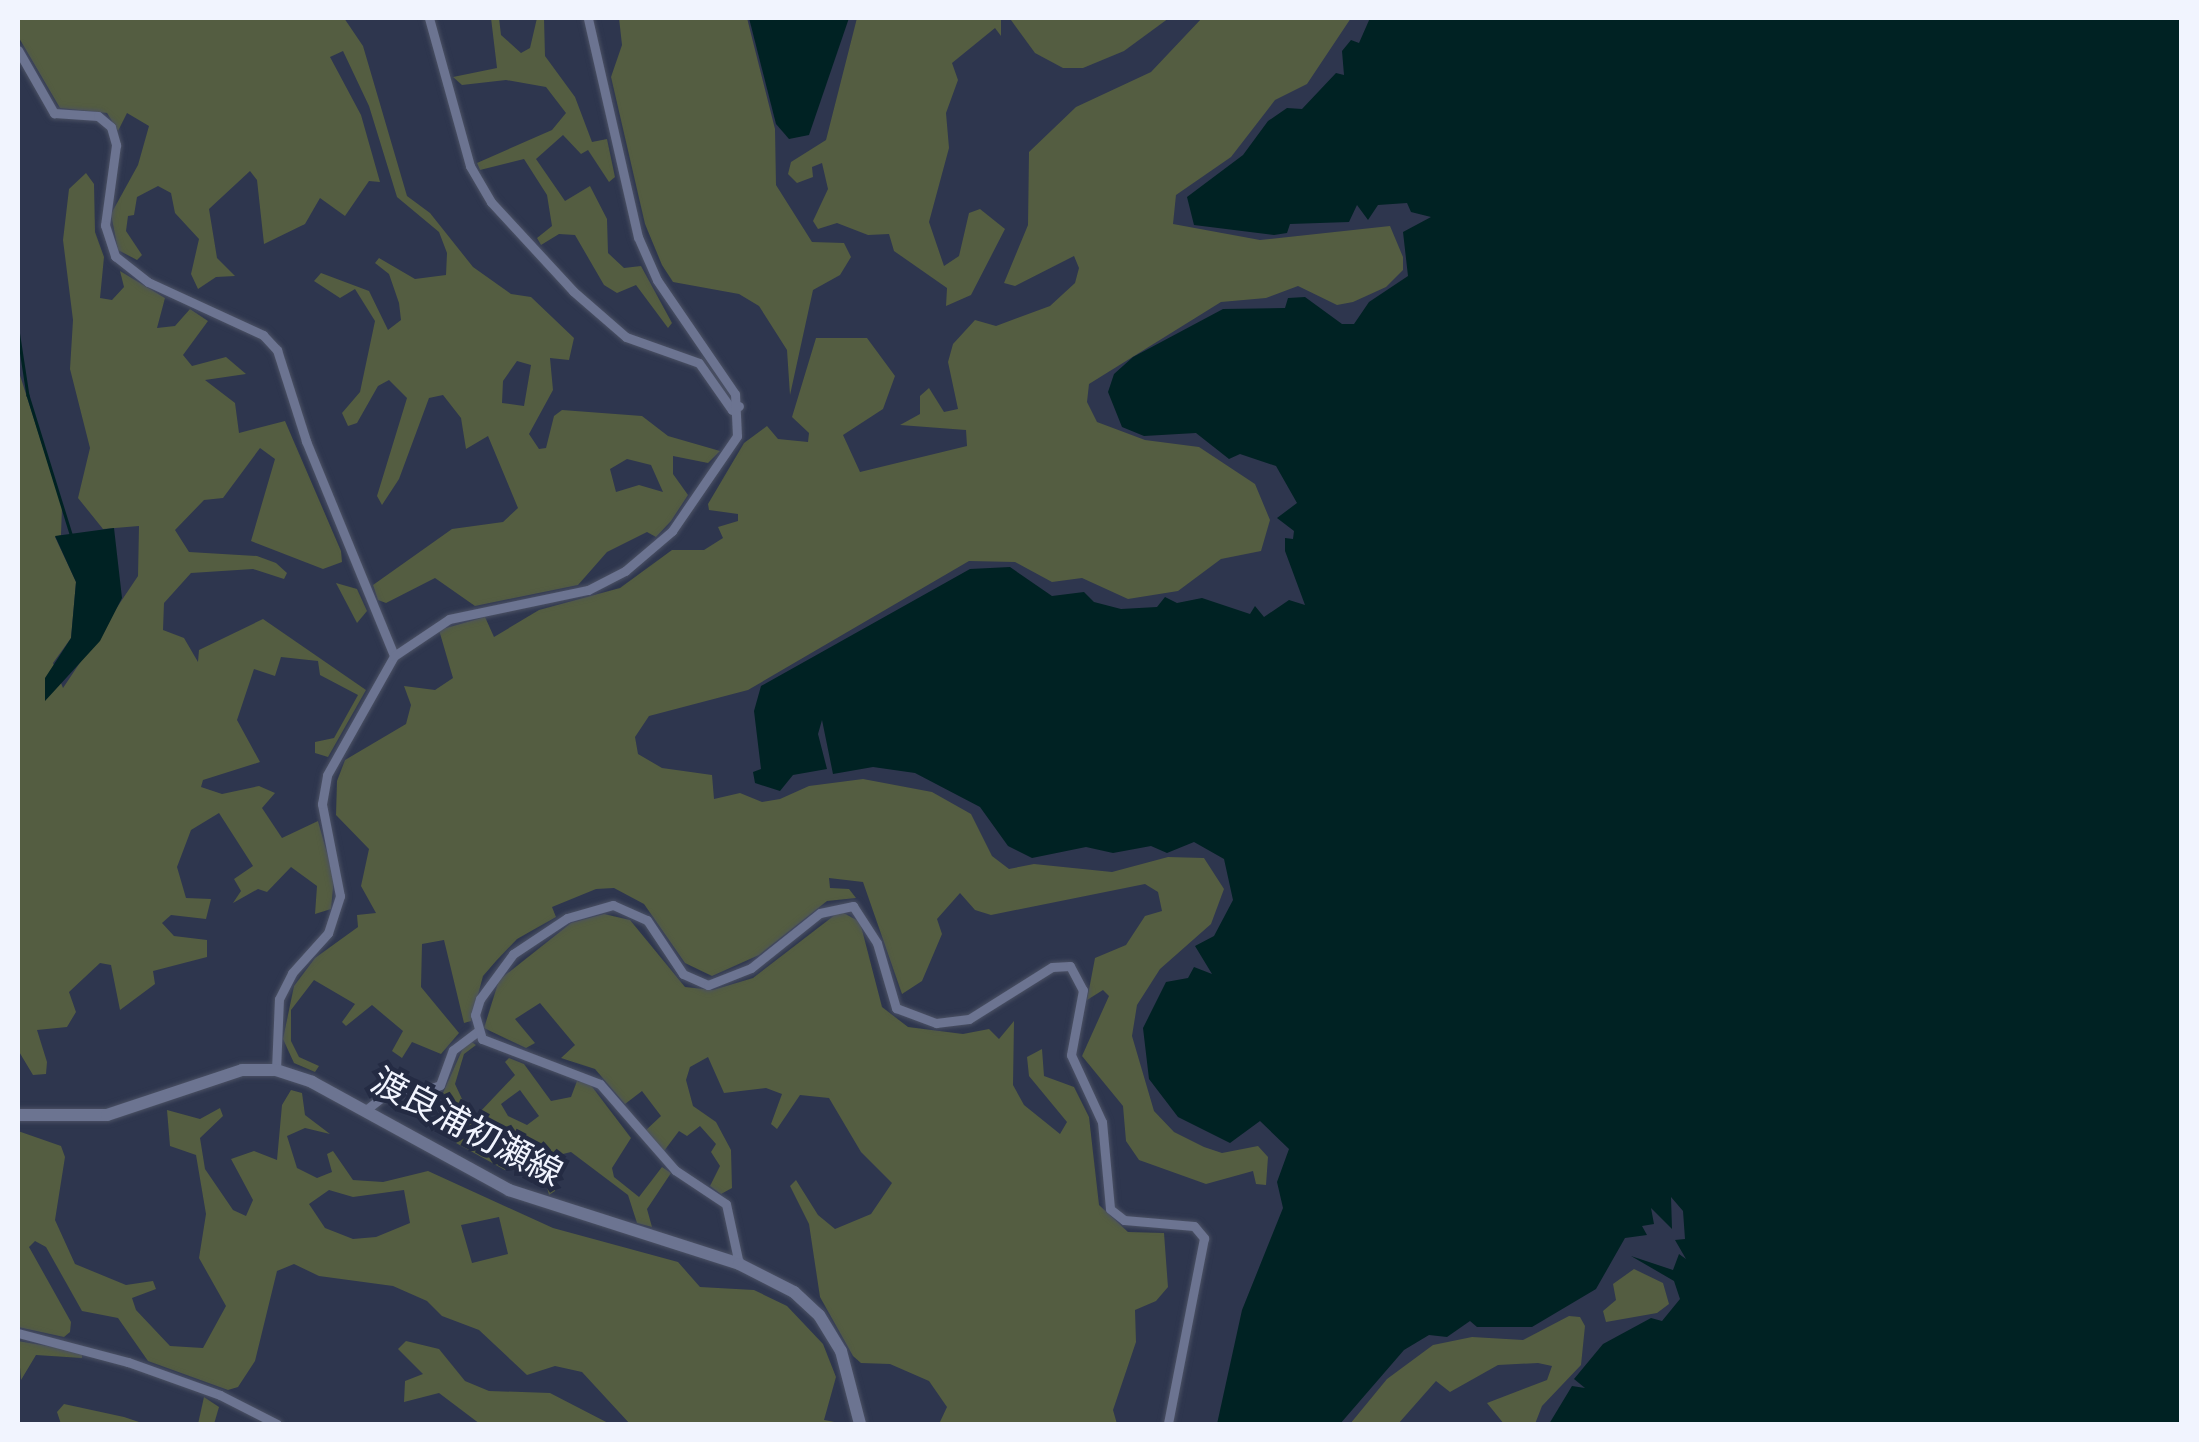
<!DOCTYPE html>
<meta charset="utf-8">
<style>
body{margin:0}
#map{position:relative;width:2199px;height:1442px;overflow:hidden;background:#2e364e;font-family:"Fira Sans","Noto Sans JP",sans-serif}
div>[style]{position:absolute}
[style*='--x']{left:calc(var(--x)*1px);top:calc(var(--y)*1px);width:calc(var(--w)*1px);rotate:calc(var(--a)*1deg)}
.green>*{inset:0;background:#545d41}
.water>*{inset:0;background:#002223}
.stream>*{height:2.5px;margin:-1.25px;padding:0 1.25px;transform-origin:1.25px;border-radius:1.25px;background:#002223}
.roads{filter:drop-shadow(0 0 2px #4b5164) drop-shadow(0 0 2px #4b5164)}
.minor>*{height:9px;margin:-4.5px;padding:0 4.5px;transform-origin:4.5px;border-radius:4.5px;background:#6c7491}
.secondary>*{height:12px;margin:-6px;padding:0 6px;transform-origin:6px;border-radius:6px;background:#6c7491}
span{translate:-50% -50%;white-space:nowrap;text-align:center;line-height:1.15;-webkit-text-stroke:9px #242b43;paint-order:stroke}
.street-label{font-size:35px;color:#f1f4fe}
.frame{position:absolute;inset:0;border:20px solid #f1f4fe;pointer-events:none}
</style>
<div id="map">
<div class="green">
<i style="clip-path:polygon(evenodd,18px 18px,344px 18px,363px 46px,407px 196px,430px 213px,473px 267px,511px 294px,531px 297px,574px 338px,569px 360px,550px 358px,553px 390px,529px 434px,539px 449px,546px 448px,554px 416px,562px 410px,642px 416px,668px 436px,720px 451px,708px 463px,673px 456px,673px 474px,688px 495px,671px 521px,656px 537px,647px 532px,607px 552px,578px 585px,475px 606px,435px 578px,386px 603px,378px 600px,373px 585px,452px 529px,503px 522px,518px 508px,488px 436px,466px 449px,461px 418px,443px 395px,429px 398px,399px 479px,382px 505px,377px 496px,407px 398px,389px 380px,378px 386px,357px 423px,348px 426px,342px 413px,360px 392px,375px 321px,355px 289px,340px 298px,314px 281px,321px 273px,369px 291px,388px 330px,401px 320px,399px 303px,389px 274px,375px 263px,379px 258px,415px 279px,446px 275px,447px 253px,439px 232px,397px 197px,369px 106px,343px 51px,330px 57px,361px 115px,380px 182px,369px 181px,345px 216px,320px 198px,305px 224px,264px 244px,257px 180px,250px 171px,209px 209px,217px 258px,235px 276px,216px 277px,198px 289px,191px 274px,199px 239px,175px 213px,171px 193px,158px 186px,137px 197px,134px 215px,128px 216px,126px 231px,142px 255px,137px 260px,118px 250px,111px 214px,138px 165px,149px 126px,127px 113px,118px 131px,107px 113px,60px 108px,19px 38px,18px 18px,517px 361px,531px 365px,524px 406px,502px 403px,503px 381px,517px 361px,18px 18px,627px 459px,651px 465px,663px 492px,639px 485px,616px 492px,610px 469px,627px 459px)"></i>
<i style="clip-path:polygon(491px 18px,499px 18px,501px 35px,521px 53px,530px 48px,537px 18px,544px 18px,545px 56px,575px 97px,592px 142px,607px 139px,615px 177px,609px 182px,588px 150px,581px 154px,563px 135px,536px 159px,565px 201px,590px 186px,607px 219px,608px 253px,624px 268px,641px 266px,672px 323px,668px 328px,636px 285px,617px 293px,604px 285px,575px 235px,559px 234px,541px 245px,537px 238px,552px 226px,547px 195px,524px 159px,480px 170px,477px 163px,552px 130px,566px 113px,546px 87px,506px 80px,462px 85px,453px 77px,497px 68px)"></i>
<i style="clip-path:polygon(619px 18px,747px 18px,775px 129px,776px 185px,812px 242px,844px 243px,851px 257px,840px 275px,813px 290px,790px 395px,787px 350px,759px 306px,739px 294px,673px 282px,662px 265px,645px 224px,611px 77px,622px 45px)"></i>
<i style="clip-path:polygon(857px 18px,1001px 18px,1001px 36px,995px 28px,952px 63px,958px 80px,946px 113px,949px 148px,929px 222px,944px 266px,959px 256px,969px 213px,980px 209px,1005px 229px,971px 295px,946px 306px,947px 288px,894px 251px,889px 234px,868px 235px,837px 223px,818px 229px,813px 221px,828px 189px,822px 163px,812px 167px,813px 177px,797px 183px,788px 174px,791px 162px,826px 140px)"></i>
<i style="clip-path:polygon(1169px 18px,1124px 51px,1083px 68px,1063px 68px,1035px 53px,1011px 20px)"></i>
<i style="clip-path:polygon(1202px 18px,1351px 18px,1307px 84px,1275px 100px,1231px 157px,1176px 195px,1173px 224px,1260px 240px,1390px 226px,1403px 257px,1403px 270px,1386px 287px,1353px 302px,1337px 305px,1298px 286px,1266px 298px,1221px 302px,1089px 384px,1087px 402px,1097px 422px,1145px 440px,1199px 447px,1255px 484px,1270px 520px,1261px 551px,1221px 559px,1178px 591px,1128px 599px,1082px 578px,1052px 582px,1015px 562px,969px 561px,748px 690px,649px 716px,635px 737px,638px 754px,662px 768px,712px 775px,714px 799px,740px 793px,762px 802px,780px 799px,809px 786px,863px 779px,932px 792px,971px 814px,992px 856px,1009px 869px,1034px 864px,1112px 872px,1168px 857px,1204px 858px,1224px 889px,1211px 924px,1160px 969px,1137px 1005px,1132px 1036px,1154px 1111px,1174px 1132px,1204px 1147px,1222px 1153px,1258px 1146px,1268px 1157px,1266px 1185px,1256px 1184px,1253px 1171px,1206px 1184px,1139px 1160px,1126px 1141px,1123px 1106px,1082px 1056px,1109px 996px,1103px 990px,1087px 1000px,1095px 958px,1126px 945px,1145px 916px,1162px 911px,1158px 892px,1145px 884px,991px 915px,975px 910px,960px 893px,937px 919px,942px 934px,922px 981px,902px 994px,863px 882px,829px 878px,830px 888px,849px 889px,856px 898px,827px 901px,759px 955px,712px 976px,685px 963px,644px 904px,614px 888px,596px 889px,552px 907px,556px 917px,517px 939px,496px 961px,483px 976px,471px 1021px,464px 1023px,444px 940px,422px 944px,421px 987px,459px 1033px,441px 1054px,412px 1042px,402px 1058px,392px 1051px,403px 1031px,372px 1005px,346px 1026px,342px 1022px,355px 1004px,314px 980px,291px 1010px,291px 1041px,299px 1057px,319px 1066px,315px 1072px,294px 1063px,283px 1039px,294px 986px,315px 958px,358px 927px,357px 915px,376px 913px,361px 886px,369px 849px,336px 815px,337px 781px,345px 760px,406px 724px,411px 705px,404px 686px,435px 690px,453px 678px,439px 630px,485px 617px,494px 637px,539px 610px,620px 588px,672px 550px,704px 550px,723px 538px,718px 527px,738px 521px,738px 514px,709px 510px,708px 504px,744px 443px,767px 426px,778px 439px,808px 442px,809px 433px,792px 417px,816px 338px,867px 338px,895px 376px,883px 409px,843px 435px,860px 472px,967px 446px,966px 430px,900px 425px,920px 414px,920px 396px,929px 388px,944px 412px,958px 409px,948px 362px,953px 344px,975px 320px,996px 326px,1050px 306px,1075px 283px,1079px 268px,1074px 256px,1015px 286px,1004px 283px,1028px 225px,1029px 152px,1076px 107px,1151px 72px)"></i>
<i style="clip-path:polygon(86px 173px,94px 184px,95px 232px,104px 257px,100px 298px,112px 300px,124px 287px,120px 271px,165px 298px,157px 328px,175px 326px,190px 309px,208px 321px,183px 355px,192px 366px,226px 357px,246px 374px,205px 380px,235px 403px,239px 433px,285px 421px,341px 551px,342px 562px,323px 569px,251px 541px,275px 459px,260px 448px,223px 498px,204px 500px,175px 530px,189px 552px,257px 556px,276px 563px,287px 573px,284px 579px,253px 569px,191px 573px,164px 603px,163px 630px,184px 638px,198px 662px,199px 650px,263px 619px,366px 690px,328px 757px,315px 753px,315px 742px,334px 738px,358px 695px,320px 675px,318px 661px,281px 657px,275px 676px,254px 669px,237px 720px,260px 762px,203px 780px,201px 787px,222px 794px,259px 786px,275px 793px,262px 808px,282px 838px,318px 821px,334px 878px,331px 909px,315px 914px,317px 886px,291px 867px,267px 892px,258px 889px,233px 903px,241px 891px,234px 879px,253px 866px,219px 813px,191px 830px,177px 867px,186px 898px,211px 899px,206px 919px,171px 915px,162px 923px,174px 936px,207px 940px,207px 957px,153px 971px,155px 984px,120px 1010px,111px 965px,100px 963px,69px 992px,76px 1012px,67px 1027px,37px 1030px,47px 1062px,46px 1074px,33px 1075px,18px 1050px,18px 369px,62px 507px,61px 535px,55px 537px,76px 582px,71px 638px,53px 663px,63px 688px,138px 576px,139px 526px,103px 529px,78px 498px,90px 448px,70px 369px,73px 320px,63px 240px,69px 189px)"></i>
<i style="clip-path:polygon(336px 583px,357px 589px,367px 611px,357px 623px)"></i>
<i style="clip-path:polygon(840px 911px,860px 922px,882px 1007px,908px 1027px,963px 1034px,989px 1029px,999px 1039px,1014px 1021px,1013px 1085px,1024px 1105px,1060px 1134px,1067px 1122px,1029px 1076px,1027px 1057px,1042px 1049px,1044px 1076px,1074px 1087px,1089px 1117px,1099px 1205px,1128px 1232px,1164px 1233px,1168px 1287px,1156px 1301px,1135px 1310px,1136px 1342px,1113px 1410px,1117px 1424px,939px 1424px,947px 1407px,929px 1381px,890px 1364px,861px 1363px,853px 1356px,820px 1297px,809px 1224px,790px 1186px,796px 1180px,818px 1215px,835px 1229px,871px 1214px,892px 1183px,861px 1152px,829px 1098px,800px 1095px,777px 1129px,771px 1124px,782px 1094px,766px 1088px,724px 1093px,708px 1057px,690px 1067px,686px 1080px,693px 1106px,716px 1122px,731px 1150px,732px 1188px,721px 1194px,710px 1186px,720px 1166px,711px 1152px,716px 1144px,700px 1126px,687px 1136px,679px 1131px,664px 1151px,645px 1131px,661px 1116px,642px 1091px,625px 1104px,595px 1069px,561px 1058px,575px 1045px,540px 1003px,515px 1019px,535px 1043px,526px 1048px,484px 1028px,499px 980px,571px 923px,604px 914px,630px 920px,685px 987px,713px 990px,753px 978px)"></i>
<i style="clip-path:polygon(evenodd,467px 1039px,476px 1045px,464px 1054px,455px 1084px,469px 1114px,478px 1114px,515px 1075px,505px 1062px,509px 1058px,524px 1064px,551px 1101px,571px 1097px,577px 1081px,590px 1084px,631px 1138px,612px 1168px,614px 1177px,639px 1197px,662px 1167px,671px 1173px,647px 1209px,652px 1227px,637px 1223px,628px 1195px,571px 1152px,559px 1155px,555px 1191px,549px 1195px,540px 1162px,516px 1152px,505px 1170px,456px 1143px,470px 1135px,443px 1093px,467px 1039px,520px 1090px,539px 1116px,527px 1125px,508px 1116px,501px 1104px,520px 1090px)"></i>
<i style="clip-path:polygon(evenodd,291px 1090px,302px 1093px,305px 1115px,330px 1134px,305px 1128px,287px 1136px,297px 1168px,317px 1178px,332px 1172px,327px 1154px,333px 1151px,353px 1180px,383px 1182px,428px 1171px,553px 1228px,678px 1262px,700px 1287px,754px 1290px,787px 1306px,823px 1344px,836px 1377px,824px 1420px,845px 1424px,630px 1424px,582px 1372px,555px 1366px,527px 1375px,479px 1330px,442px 1316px,427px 1301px,393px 1286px,319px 1276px,294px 1264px,277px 1271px,255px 1361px,238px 1387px,228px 1390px,148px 1361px,118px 1318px,82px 1311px,46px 1247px,35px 1241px,29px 1247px,71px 1322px,70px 1332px,64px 1337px,18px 1327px,18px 1131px,61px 1146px,65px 1157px,55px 1220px,75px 1264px,126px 1285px,153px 1281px,156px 1289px,132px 1298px,136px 1310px,170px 1346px,203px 1348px,226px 1306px,199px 1258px,206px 1214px,196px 1155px,170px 1146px,167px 1110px,200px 1119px,220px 1108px,223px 1116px,200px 1138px,205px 1169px,233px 1210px,246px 1216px,253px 1200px,231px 1159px,254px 1151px,277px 1160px,282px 1105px,291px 1090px,404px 1190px,410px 1223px,376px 1237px,353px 1239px,325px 1228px,309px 1204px,329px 1190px,353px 1197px,404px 1190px,291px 1090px,499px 1217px,508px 1254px,472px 1263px,461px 1225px,499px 1217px)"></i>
<i style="clip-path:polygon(1634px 1269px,1663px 1283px,1669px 1304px,1657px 1313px,1606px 1322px,1603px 1311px,1616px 1300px,1613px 1284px)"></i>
<i style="clip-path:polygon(1569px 1316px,1580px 1317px,1585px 1326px,1581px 1365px,1542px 1406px,1535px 1424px,1504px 1424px,1487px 1403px,1547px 1380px,1552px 1366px,1538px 1363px,1498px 1365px,1450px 1392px,1436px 1381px,1398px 1424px,1350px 1424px,1387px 1379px,1433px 1345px,1472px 1337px,1523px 1340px)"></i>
<i style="clip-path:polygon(18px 1341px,82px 1352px,82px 1358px,36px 1355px,21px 1380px)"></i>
<i style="clip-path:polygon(406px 1341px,439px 1349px,465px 1381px,489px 1391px,550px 1393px,610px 1424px,480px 1424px,439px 1393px,404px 1402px,405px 1381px,423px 1374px,398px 1349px)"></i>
<i style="clip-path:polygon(204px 1397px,219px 1407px,214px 1424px,198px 1424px)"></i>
<i style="clip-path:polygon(64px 1404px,124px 1417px,145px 1424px,61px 1424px,57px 1412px)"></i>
</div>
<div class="water">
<i style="clip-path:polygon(749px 18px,849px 18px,809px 135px,789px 139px,776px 124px)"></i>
<i style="clip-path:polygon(1370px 18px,2181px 18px,2181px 1424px,1549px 1424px,1572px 1386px,1585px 1388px,1574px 1379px,1603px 1344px,1651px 1318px,1662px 1321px,1680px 1299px,1674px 1281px,1631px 1256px,1673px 1270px,1679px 1254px,1686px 1259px,1675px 1240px,1685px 1239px,1683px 1211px,1671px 1197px,1672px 1229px,1651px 1208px,1654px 1224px,1642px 1226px,1647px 1235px,1625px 1238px,1596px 1289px,1532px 1327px,1477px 1327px,1470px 1321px,1447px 1337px,1429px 1335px,1404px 1350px,1340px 1424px,1217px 1424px,1242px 1310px,1283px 1208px,1277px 1182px,1289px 1149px,1260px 1121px,1230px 1143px,1178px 1117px,1149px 1079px,1143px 1028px,1166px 982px,1188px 978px,1194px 967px,1212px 974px,1195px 946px,1214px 936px,1233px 900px,1224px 859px,1194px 842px,1167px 853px,1151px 846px,1113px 853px,1086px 847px,1032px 858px,1008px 846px,980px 807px,915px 773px,873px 767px,833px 774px,822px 720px,818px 734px,827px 769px,793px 775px,780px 791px,755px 783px,753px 772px,761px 769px,754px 711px,761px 686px,970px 569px,1010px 567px,1052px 596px,1084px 592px,1094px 602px,1121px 609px,1157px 607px,1165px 597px,1177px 603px,1202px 598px,1250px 614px,1255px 606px,1264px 617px,1289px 600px,1305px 605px,1285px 551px,1285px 538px,1293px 539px,1294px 531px,1277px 518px,1297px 503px,1276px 466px,1240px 454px,1229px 459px,1196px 433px,1144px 436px,1122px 427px,1108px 392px,1114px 374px,1133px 357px,1223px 309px,1285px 308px,1288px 298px,1305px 297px,1342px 324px,1354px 324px,1369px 302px,1408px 276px,1403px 232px,1431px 217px,1411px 212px,1407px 203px,1378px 205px,1368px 220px,1357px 205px,1349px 222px,1290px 224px,1287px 233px,1274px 235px,1194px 225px,1187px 197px,1243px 155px,1268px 121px,1287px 108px,1302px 109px,1336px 73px,1344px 75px,1342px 51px,1351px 40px,1359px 43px)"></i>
<i style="clip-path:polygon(114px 528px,122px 598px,100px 641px,45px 701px,45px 678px,71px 638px,76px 582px,55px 536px)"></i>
</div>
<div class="stream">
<i style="--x:18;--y:330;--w:66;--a:81.3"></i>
<i style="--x:28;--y:395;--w:145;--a:72.8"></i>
</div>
<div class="roads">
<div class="minor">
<i style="--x:429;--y:18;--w:154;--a:74.5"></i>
<i style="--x:470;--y:166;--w:42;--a:59.7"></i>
<i style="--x:491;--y:202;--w:121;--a:47.3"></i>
<i style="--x:573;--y:291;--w:70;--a:41"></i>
<i style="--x:626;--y:337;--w:77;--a:19.6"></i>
<i style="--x:699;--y:363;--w:57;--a:54.9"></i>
<i style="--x:732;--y:410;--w:8;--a:-30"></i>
<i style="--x:18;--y:50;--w:73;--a:60.3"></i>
<i style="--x:54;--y:113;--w:44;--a:3.9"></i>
<i style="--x:98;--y:116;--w:17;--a:40"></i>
<i style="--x:111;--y:127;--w:19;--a:74"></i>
<i style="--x:116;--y:145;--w:81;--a:97.8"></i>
<i style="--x:105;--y:225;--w:33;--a:72"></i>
<i style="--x:115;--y:256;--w:42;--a:38.2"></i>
<i style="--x:148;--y:282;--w:127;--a:24.7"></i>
<i style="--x:263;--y:335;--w:21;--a:47"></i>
<i style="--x:277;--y:350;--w:96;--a:72.3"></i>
<i style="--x:306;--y:441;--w:232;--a:67.7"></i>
<i style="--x:276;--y:1070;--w:71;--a:-87.6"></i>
<i style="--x:279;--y:999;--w:29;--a:-63"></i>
<i style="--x:292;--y:973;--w:54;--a:-48"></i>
<i style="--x:328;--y:933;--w:39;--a:-72"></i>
<i style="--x:340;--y:896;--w:94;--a:-101.1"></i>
<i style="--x:322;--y:804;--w:29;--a:-80"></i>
<i style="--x:327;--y:775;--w:137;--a:-60.6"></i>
<i style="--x:394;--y:656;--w:66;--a:-33.9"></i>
<i style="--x:449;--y:619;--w:142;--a:-11.8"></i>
<i style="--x:588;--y:590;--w:42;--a:-27.2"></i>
<i style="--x:625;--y:571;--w:62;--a:-40.4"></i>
<i style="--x:672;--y:531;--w:115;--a:-55.6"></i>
<i style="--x:737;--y:436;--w:42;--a:-92.7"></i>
<i style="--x:735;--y:394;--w:138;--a:-124.4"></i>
<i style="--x:657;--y:280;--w:47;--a:-113.8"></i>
<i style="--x:638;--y:237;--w:225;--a:-102.9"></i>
<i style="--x:367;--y:1109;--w:33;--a:-38"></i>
<i style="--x:393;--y:1089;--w:23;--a:10"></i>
<i style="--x:416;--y:1093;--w:25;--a:-18"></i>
<i style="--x:440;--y:1085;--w:37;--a:-70"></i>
<i style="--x:453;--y:1050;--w:30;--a:-37"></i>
<i style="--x:739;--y:1264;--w:61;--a:-102.2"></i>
<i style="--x:726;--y:1204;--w:61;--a:-146.3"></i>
<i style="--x:675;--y:1170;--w:114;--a:-131.1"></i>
<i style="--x:600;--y:1084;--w:126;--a:-159.1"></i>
<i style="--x:482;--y:1039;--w:25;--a:-106"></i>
<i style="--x:475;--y:1015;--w:17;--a:-73"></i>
<i style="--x:480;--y:999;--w:56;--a:-53.7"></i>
<i style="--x:513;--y:954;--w:65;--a:-33.7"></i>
<i style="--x:567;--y:918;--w:48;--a:-15.8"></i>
<i style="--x:613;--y:905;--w:37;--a:24"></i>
<i style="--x:647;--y:920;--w:65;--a:56.3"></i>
<i style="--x:683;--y:974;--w:27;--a:24"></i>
<i style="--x:708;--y:985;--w:46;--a:-21.6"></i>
<i style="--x:751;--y:968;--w:88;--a:-38.6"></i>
<i style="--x:820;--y:913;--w:34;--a:-12"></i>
<i style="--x:853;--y:906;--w:44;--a:57"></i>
<i style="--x:877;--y:943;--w:68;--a:73.7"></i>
<i style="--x:896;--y:1008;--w:43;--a:20.6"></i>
<i style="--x:936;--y:1023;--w:33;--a:-7"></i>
<i style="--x:969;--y:1019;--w:98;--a:-32.1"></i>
<i style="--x:1052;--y:967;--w:18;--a:-3"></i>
<i style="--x:1070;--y:966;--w:27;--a:62"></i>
<i style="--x:1083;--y:990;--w:66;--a:100.5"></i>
<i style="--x:1071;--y:1055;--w:74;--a:65.2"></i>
<i style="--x:1102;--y:1122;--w:87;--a:84.7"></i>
<i style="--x:1110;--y:1209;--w:18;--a:38"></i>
<i style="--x:1124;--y:1220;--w:70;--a:4.9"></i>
<i style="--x:1194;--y:1226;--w:16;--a:50"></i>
<i style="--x:1204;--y:1238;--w:189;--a:101"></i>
<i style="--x:18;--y:1333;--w:114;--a:14.8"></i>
<i style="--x:128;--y:1362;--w:98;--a:19.7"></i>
<i style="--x:220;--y:1395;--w:64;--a:27"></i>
</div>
<div class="secondary">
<i style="--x:18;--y:1115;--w:89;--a:0"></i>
<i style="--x:107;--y:1115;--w:142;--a:-18.4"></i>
<i style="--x:242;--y:1070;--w:34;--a:0"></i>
<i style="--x:276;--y:1070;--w:38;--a:18"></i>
<i style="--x:312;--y:1082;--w:225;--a:28.7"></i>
<i style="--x:509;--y:1190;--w:242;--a:17.8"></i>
<i style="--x:739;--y:1264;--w:62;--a:27"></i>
<i style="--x:794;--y:1292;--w:34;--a:43"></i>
<i style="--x:819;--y:1315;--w:42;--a:58.6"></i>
<i style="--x:841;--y:1351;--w:75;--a:75.4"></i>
</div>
</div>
<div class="street-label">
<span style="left:467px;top:1127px;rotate:28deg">渡良浦初瀬線</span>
</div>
<div class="frame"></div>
</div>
